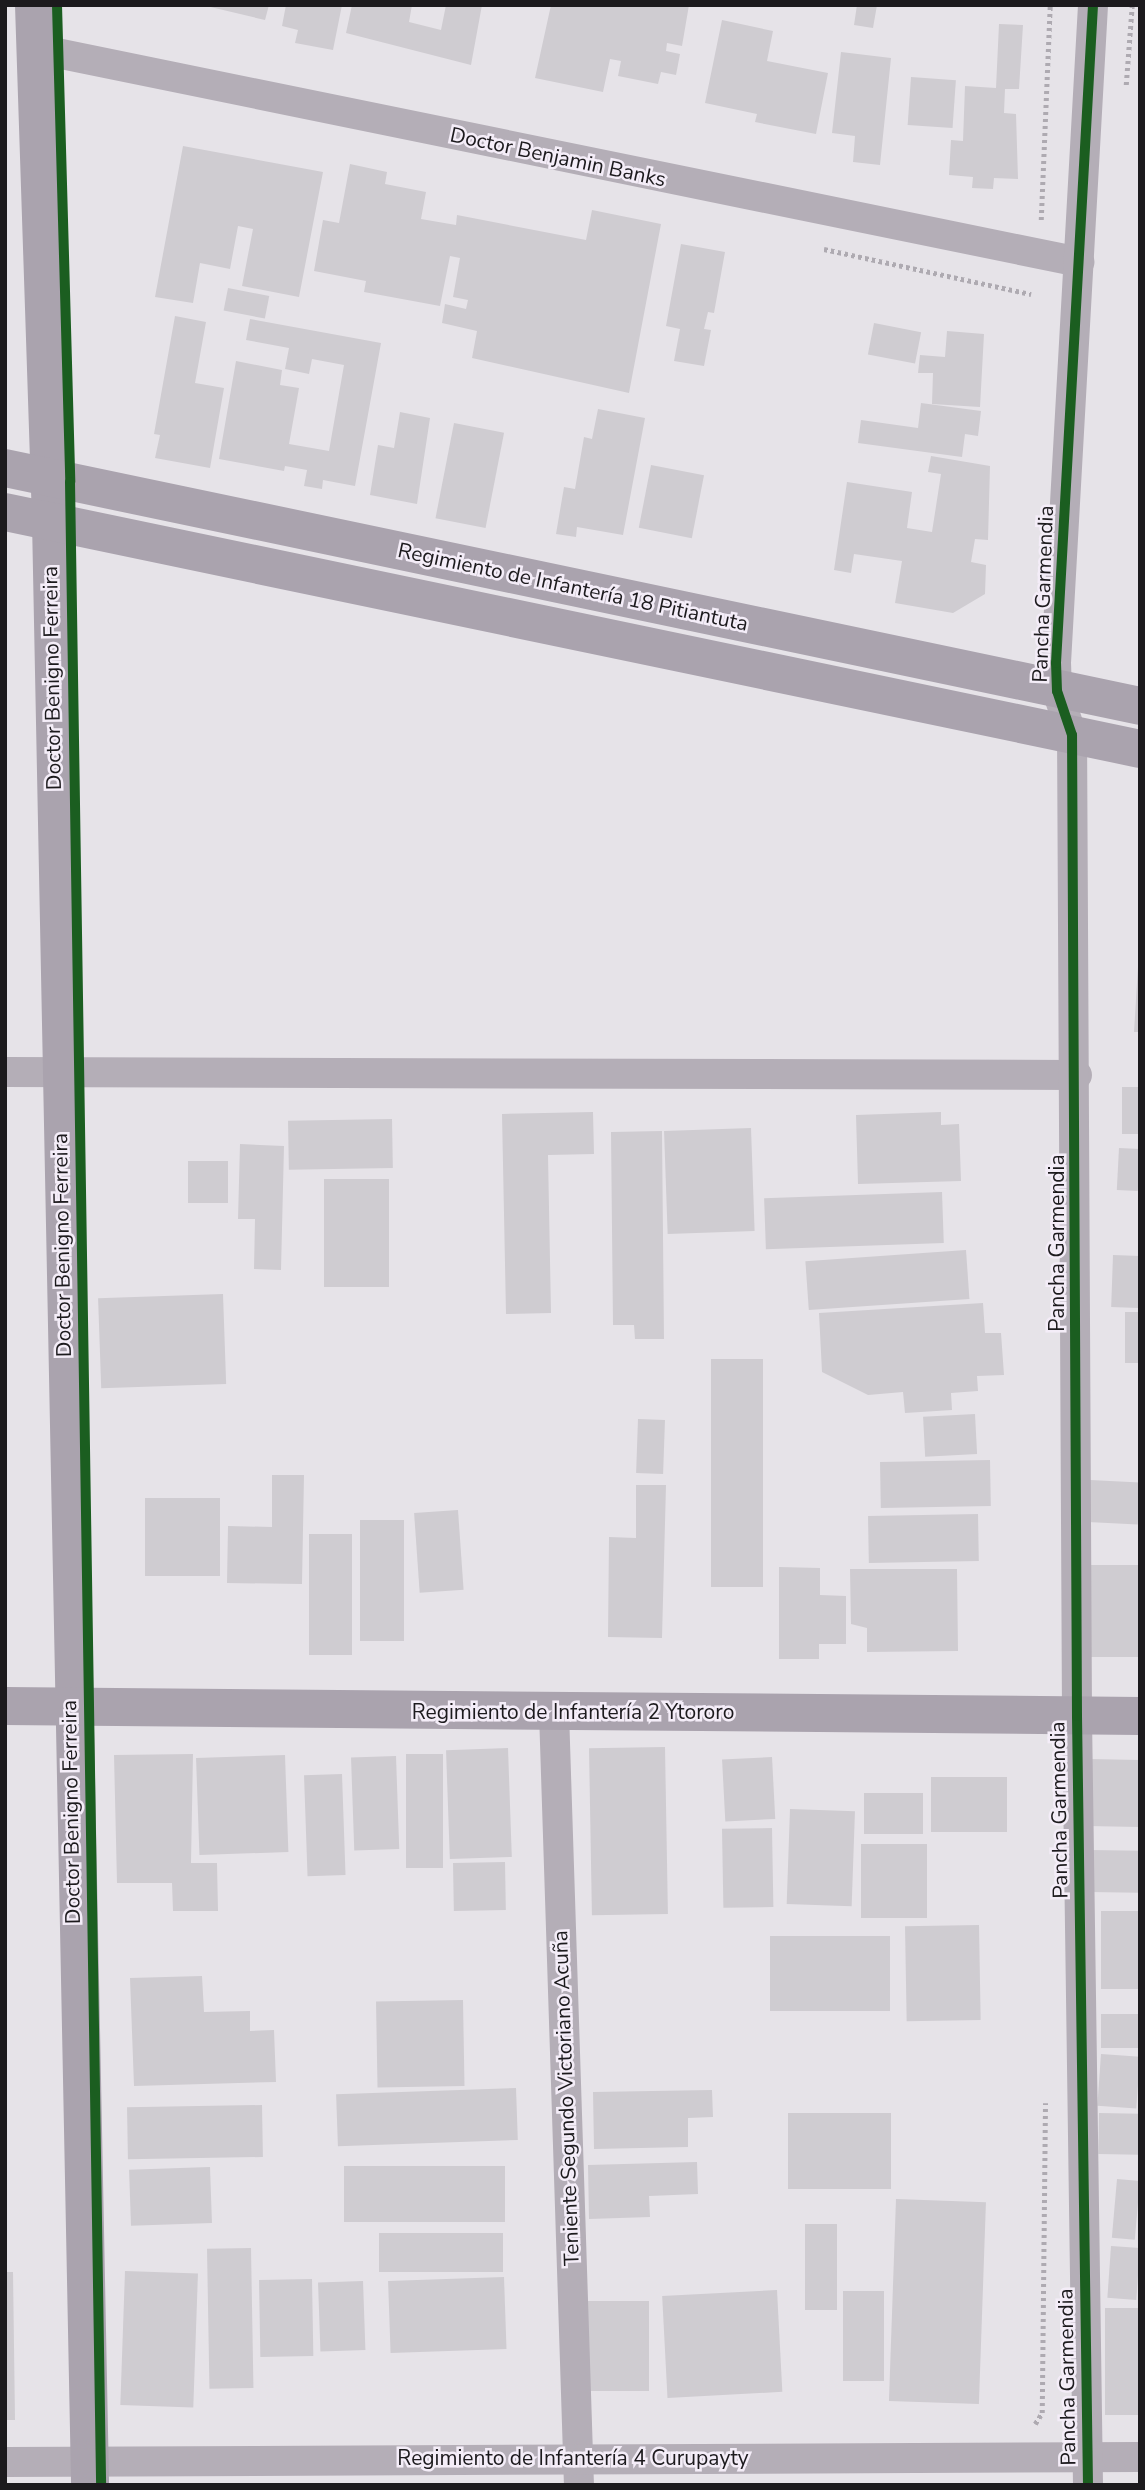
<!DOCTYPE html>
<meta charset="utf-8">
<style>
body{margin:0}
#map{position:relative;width:1145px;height:2490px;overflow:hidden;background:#e6e3e8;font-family:"Nunito Sans",sans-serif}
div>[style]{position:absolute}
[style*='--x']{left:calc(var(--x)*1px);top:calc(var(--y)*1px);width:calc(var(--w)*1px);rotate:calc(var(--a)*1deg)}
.building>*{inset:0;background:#cfccd1;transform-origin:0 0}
.path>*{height:4.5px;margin-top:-2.25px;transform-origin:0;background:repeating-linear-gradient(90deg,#aeaab1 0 3.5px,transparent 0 7px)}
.street>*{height:30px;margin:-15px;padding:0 15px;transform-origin:15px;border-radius:15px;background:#b4aeb7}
.secondary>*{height:38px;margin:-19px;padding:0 19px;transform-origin:19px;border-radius:19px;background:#aaa3ae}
.cycleway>*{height:10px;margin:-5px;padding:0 5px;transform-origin:5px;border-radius:5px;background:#1b5e20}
span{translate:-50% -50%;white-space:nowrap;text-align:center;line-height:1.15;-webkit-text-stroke:5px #f4edf8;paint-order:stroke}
.street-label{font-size:21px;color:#1c1a1d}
.frame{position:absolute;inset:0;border:7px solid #1c1a1d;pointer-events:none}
</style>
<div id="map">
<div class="building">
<i style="clip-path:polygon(202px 5px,269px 5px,265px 20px)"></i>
<i style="clip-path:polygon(286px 5px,342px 5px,333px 50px,295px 43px,298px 30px,282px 26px)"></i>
<i style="clip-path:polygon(352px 5px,412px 5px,409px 22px,441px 30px,446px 5px,482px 5px,471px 65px,346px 33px)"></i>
<i style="clip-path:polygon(551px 5px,689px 5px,682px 46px,667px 43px,666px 51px,680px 54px,676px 75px,661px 72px,658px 84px,618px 76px,621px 61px,610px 59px,603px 92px,535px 78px)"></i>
<i style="clip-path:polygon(857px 5px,877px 5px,873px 28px,854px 25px)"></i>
<i style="clip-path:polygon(722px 20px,773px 31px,767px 61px,828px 73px,816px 134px,755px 122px,757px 114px,705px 103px)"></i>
<i style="clip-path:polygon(999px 24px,1023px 25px,1019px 89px,1005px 89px,1004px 113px,1016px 114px,1018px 179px,994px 178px,993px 189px,972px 188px,973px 177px,949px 175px,951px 140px,963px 141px,965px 86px,996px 88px)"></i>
<i style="clip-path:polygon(841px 52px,891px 58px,880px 165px,853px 162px,855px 136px,832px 133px)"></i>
<i style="left:911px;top:77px;width:45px;height:48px;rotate:4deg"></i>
<i style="clip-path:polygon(183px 146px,323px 172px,299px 297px,242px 286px,253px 229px,238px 226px,230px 269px,200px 263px,193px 303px,155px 297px)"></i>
<i style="clip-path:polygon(350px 164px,387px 172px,385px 184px,426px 192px,421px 219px,456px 225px,457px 215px,586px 240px,592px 210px,661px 224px,629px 393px,472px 358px,477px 331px,442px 323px,445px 304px,466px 309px,468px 300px,453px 297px,460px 258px,450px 256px,440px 306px,364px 292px,366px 281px,314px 271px,323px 220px,339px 223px)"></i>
<i style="clip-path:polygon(681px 244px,725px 252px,714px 313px,708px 312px,704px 329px,711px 330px,704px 366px,674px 361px,680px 329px,666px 326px)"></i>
<i style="left:228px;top:288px;width:42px;height:23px;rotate:11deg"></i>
<i style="clip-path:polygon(175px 316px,206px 322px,195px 383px,224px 388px,210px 468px,155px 458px,160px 435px,154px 434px)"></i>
<i style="clip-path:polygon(250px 319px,381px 343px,355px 486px,323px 480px,322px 489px,304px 486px,307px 470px,285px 466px,284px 471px,219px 459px,236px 361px,282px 370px,280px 385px,299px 388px,289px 444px,329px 451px,344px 365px,312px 359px,309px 374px,285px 369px,289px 348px,246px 340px)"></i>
<i style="left:874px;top:323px;width:48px;height:32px;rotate:11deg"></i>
<i style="clip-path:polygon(947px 331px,984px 334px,980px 407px,932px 404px,933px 373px,918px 373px,920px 355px,945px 357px)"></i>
<i style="clip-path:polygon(921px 403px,981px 411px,978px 436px,965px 434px,962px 457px,858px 443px,861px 420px,918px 428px)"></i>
<i style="clip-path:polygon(598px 409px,645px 418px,623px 535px,577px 527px,576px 537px,556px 534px,564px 487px,575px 489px,584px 437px,592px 439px)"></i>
<i style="clip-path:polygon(400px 412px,430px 418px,417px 504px,370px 495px,378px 445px,394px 448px)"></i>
<i style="left:454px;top:423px;width:51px;height:97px;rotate:11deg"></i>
<i style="clip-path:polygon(931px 456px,990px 466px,988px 540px,975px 539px,971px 562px,986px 565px,985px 594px,953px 613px,895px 603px,902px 561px,854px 554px,851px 573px,834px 570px,847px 482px,912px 492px,907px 528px,932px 532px,941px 474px,928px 472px)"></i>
<i style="left:651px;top:465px;width:54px;height:64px;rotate:11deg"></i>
<i style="clip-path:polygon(1138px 967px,1140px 967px,1140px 1032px,1134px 1032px)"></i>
<i style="left:1122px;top:1087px;width:18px;height:47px"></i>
<i style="clip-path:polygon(593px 1112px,594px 1154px,548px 1155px,551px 1313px,506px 1314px,502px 1114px)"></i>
<i style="clip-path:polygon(941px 1112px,941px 1125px,959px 1124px,961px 1181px,858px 1184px,856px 1115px)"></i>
<i style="left:392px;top:1119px;width:49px;height:104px;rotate:89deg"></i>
<i style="left:751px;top:1128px;width:103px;height:87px;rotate:88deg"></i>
<i style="clip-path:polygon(662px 1131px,664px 1339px,635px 1339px,634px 1325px,613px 1325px,611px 1132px)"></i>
<i style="clip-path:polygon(240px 1144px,284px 1146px,281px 1270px,254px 1269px,255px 1219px,238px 1219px)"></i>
<i style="left:1119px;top:1148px;width:21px;height:42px;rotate:3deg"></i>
<i style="left:188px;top:1161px;width:40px;height:42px"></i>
<i style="left:324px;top:1179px;width:65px;height:108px"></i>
<i style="left:942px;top:1192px;width:51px;height:178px;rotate:88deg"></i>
<i style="left:966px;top:1250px;width:49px;height:161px;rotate:86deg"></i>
<i style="left:1113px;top:1255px;width:27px;height:52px;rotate:2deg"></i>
<i style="left:223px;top:1294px;width:90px;height:125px;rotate:88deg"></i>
<i style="clip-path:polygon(983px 1303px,985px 1333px,1001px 1333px,1004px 1375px,977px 1376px,978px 1391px,951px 1393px,952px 1410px,905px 1413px,903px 1392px,868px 1395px,822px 1372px,819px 1313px)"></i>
<i style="left:1125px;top:1312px;width:15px;height:51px"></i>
<i style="left:711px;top:1359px;width:52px;height:228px"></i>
<i style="left:975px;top:1414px;width:40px;height:52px;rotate:87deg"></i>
<i style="left:638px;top:1419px;width:27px;height:54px;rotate:2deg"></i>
<i style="left:990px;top:1460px;width:46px;height:110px;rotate:89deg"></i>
<i style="clip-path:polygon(272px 1475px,304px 1475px,302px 1584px,227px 1583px,228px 1526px,272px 1527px)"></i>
<i style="left:1090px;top:1480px;width:50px;height:42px;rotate:3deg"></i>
<i style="clip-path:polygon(636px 1485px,666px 1485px,662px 1638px,608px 1637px,609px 1537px,636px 1538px)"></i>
<i style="left:145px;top:1498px;width:75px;height:78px"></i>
<i style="left:458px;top:1510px;width:80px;height:44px;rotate:86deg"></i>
<i style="left:978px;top:1514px;width:47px;height:110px;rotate:89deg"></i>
<i style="left:404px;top:1520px;width:121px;height:44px;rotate:90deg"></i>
<i style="left:309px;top:1534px;width:43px;height:121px"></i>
<i style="left:1086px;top:1565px;width:54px;height:92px"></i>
<i style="clip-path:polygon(779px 1567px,820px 1568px,820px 1595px,846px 1596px,846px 1644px,819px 1644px,819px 1659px,779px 1659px)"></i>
<i style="clip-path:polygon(850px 1569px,957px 1569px,958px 1651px,867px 1652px,867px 1628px,851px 1624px)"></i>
<i style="left:665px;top:1747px;width:167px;height:76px;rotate:89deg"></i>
<i style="left:508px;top:1748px;width:109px;height:62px;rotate:88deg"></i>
<i style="clip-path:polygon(193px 1754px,191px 1863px,217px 1863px,218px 1911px,173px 1911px,172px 1883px,117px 1883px,114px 1755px)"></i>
<i style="left:406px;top:1754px;width:37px;height:114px"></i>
<i style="left:285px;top:1755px;width:97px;height:89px;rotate:88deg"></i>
<i style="left:396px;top:1756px;width:93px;height:45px;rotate:88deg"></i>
<i style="left:772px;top:1757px;width:62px;height:50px;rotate:87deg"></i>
<i style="left:1089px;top:1759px;width:51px;height:67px;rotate:1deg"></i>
<i style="left:342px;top:1774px;width:101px;height:38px;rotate:88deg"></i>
<i style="left:1007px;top:1777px;width:55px;height:76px;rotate:90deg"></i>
<i style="left:923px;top:1793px;width:41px;height:59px;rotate:90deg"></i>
<i style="left:790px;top:1809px;width:65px;height:95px;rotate:2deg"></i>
<i style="left:772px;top:1828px;width:79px;height:50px;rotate:89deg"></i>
<i style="left:861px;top:1844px;width:66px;height:74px"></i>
<i style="left:1090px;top:1850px;width:50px;height:42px;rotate:1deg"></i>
<i style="left:505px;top:1862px;width:48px;height:52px;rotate:89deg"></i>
<i style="left:1101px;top:1911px;width:39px;height:78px"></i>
<i style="left:979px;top:1925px;width:95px;height:74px;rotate:89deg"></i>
<i style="left:770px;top:1936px;width:120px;height:75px"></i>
<i style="clip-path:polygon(202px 1976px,204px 2012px,250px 2011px,250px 2031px,274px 2030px,276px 2082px,134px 2086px,130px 1978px)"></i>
<i style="left:463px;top:2000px;width:86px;height:87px;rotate:89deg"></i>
<i style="left:1101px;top:2014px;width:39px;height:34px"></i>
<i style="left:1101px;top:2054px;width:39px;height:52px;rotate:4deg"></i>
<i style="left:516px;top:2088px;width:52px;height:180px;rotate:88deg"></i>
<i style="clip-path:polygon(712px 2090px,713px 2117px,688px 2118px,688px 2147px,594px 2149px,593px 2092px)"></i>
<i style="left:262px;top:2105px;width:52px;height:135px;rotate:89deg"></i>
<i style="left:891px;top:2113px;width:76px;height:103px;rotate:90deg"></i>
<i style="left:1099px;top:2113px;width:41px;height:41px;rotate:1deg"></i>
<i style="clip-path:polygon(697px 2162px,698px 2194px,649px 2196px,650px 2217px,589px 2219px,588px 2165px)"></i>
<i style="left:344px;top:2166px;width:161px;height:56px"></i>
<i style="left:210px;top:2167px;width:56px;height:81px;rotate:88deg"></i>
<i style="left:1117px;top:2179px;width:23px;height:59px;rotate:5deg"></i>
<i style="left:896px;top:2199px;width:90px;height:202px;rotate:2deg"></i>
<i style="left:805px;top:2224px;width:32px;height:86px"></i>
<i style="left:379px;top:2233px;width:124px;height:39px"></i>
<i style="left:1111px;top:2246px;width:29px;height:52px;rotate:4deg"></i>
<i style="left:251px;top:2248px;width:140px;height:44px;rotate:89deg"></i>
<i style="left:125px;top:2271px;width:73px;height:134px;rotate:2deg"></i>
<i style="clip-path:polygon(5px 2272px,13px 2272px,15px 2420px,5px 2420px)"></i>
<i style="left:504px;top:2277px;width:72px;height:116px;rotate:88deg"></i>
<i style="left:312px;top:2279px;width:77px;height:53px;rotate:89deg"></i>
<i style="left:363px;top:2281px;width:69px;height:45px;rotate:88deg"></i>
<i style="left:777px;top:2290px;width:102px;height:115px;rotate:87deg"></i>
<i style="left:843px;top:2291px;width:41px;height:90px"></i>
<i style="left:588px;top:2301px;width:61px;height:90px"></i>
<i style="left:1105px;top:2308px;width:35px;height:107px"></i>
</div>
<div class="path">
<i style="--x:1126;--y:85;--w:80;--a:-85.7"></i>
<i style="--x:1041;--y:220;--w:215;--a:-87.6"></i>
<i style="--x:824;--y:249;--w:212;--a:12.3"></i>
<i style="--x:1035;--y:2424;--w:13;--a:-58"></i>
<i style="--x:1042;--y:2413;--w:310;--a:-89.4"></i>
</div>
<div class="street">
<i style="--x:37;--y:49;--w:1064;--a:11.55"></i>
<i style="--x:5;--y:1072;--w:1072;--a:0.16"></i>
<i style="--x:554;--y:1712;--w:773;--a:88.15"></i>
<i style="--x:5;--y:2462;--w:1135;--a:-0.25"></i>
<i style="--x:1088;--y:2485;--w:769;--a:-90.82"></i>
<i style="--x:1077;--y:1716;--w:981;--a:-90.29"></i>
<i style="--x:1072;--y:735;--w:46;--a:-108.8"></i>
<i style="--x:1057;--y:691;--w:28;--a:-92"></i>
<i style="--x:1056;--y:663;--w:659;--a:-86.78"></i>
</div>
<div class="secondary">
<i style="--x:34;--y:5;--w:516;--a:88.11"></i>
<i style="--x:51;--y:521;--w:1964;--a:88.86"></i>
<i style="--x:5;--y:468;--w:1160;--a:11.84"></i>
<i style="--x:5;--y:512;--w:1159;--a:11.79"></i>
<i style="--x:5;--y:1706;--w:1135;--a:0.5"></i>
</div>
<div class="cycleway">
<i style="--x:57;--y:5;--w:477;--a:88.4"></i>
<i style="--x:70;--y:482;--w:2003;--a:89.11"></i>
<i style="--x:1088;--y:2485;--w:769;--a:-90.82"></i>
<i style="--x:1077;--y:1716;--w:981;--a:-90.29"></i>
<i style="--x:1072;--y:735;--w:46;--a:-108.8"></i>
<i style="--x:1057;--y:691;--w:28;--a:-92"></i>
<i style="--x:1056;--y:663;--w:659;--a:-86.78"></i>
</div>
<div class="street-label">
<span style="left:558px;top:157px;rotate:12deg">Doctor Benjamin Banks</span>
<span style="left:573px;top:587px;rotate:12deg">Regimiento de Infantería 18 Pitiantuta</span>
<span style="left:1043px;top:594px;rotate:-88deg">Pancha Garmendia</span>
<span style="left:52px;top:678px;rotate:-91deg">Doctor Benigno Ferreira</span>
<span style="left:1057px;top:1243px;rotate:-90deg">Pancha Garmendia</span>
<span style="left:62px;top:1245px;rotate:-91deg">Doctor Benigno Ferreira</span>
<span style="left:573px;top:1712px">Regimiento de Infantería 2 Ytororo</span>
<span style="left:1059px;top:1810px;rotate:-91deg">Pancha Garmendia</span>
<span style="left:71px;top:1812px;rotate:-91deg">Doctor Benigno Ferreira</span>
<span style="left:566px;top:2098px;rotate:-92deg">Teniente Segundo Victoriano Acuña</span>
<span style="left:1067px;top:2377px;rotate:-91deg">Pancha Garmendia</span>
<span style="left:573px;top:2458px">Regimiento de Infantería 4 Curupayty</span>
</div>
<div class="frame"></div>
</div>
